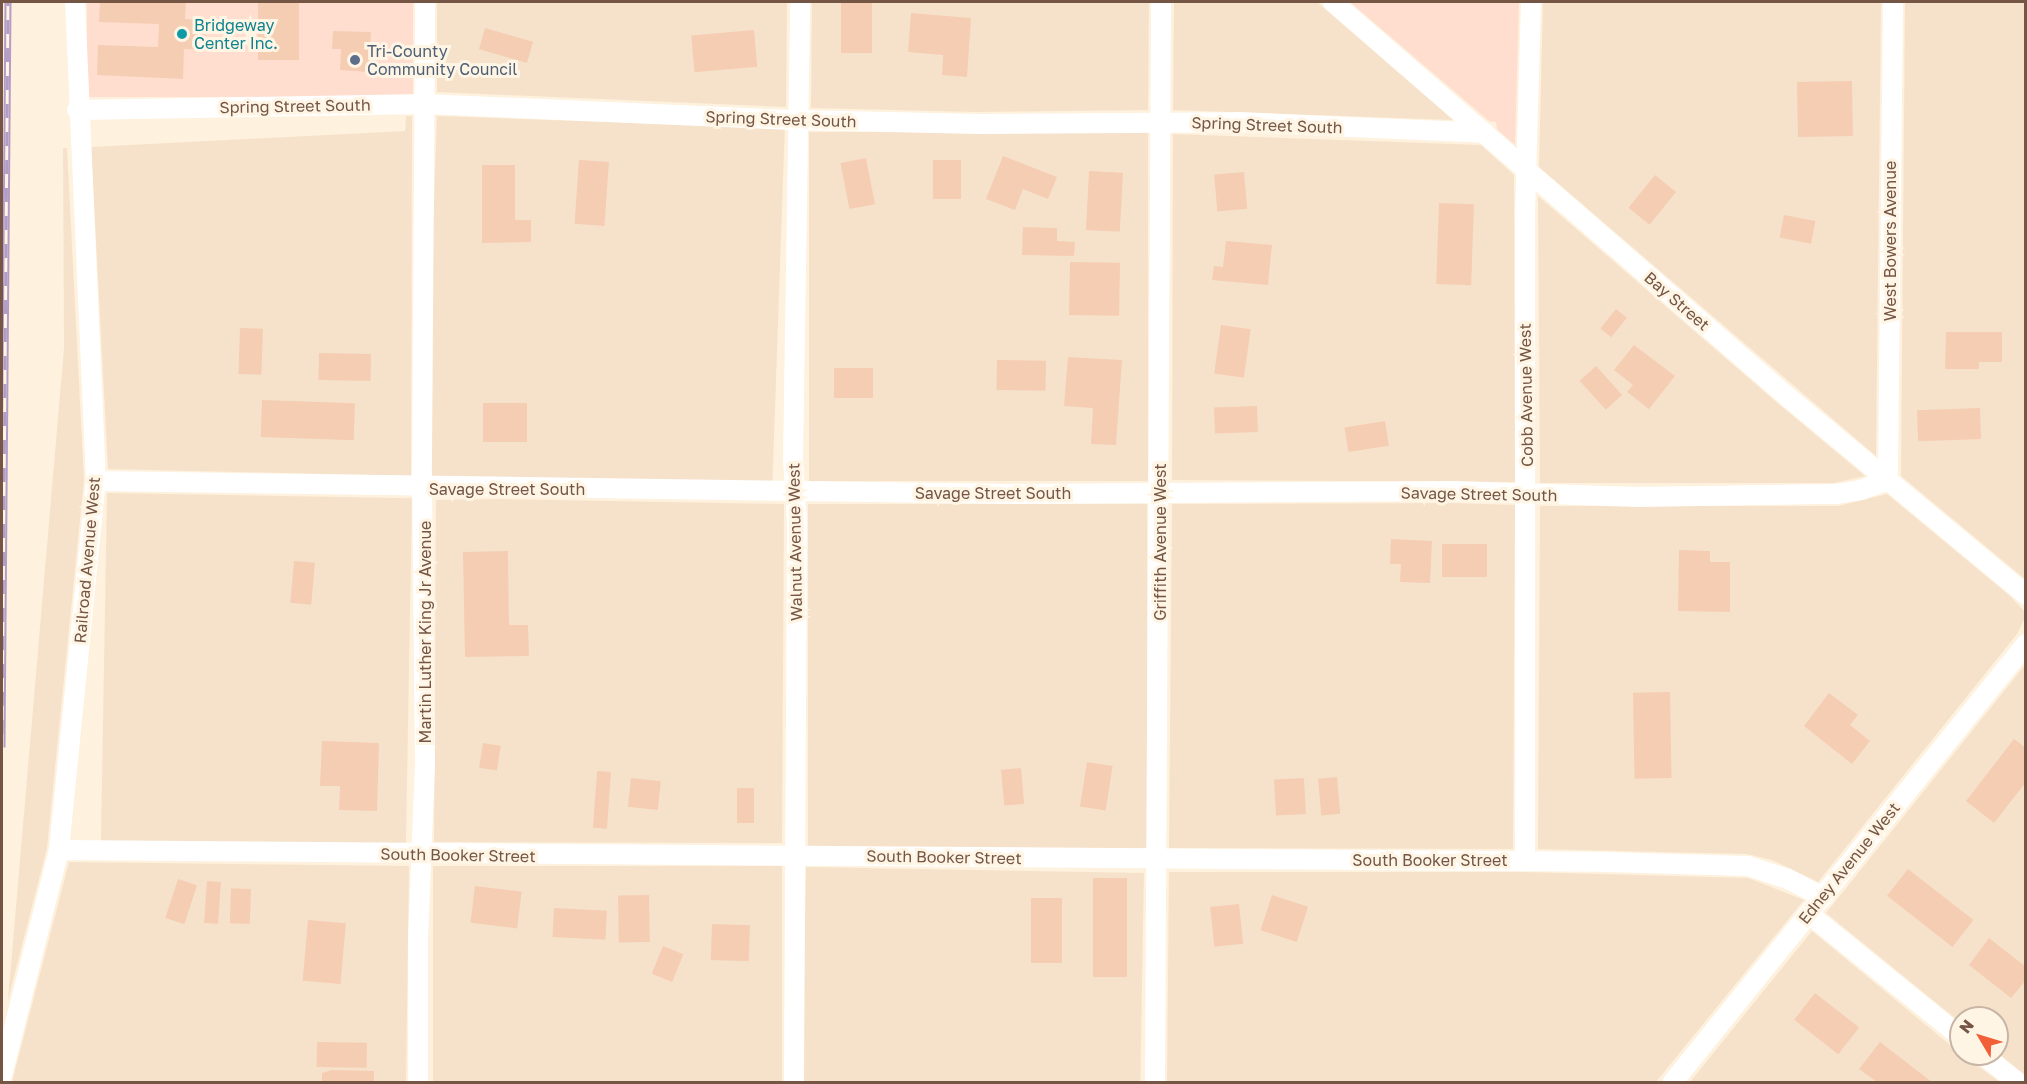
<!DOCTYPE html>
<style>
body{margin:0}
#map{position:relative;width:2027px;height:1084px;overflow:hidden;background:#fef1dd;font-family:"Golos Text",sans-serif}
div>[style]{position:absolute}
[style*='--x']{left:calc(var(--x)*1px);top:calc(var(--y)*1px);width:calc(var(--w)*1px);rotate:calc(var(--a)*1deg)}
.residential>*{inset:0;background:#f6e2cb;transform-origin:0 0}
.commercial>*{inset:0;background:#ffded0;transform-origin:0 0}
.building>*{inset:0;background:#f5cdb3;transform-origin:0 0}
.minor>*{height:20px;margin:-10px;padding:0 10px;transform-origin:10px;border-radius:10px;background:#fff}
.rail>*{height:7px;margin-top:-3.5px;transform-origin:0;background:repeating-linear-gradient(90deg,#fff5e5 0 14px,#b39dc7 0 28px);box-sizing:border-box;border-block:2px solid #b39dc7}
.dots>*{width:16px;height:16px;translate:-50% -50%;box-sizing:border-box;border:3px solid #fff5e5;border-radius:50%}
span{translate:-50% -50%;white-space:nowrap;text-align:center;line-height:1.15;-webkit-text-stroke:6px #fff5e5;paint-order:stroke}
.culture-label{font-size:16px;color:#0d838f}
.left{translate:0 -50%;text-align:left}
.service-label{font-size:16px;color:#4e5e75}
.street-label{font-size:16px;color:#755544}
.frame{position:absolute;inset:0;border:3px solid #755544;pointer-events:none}
.north{position:absolute;left:1949px;top:1006px;width:60px;height:60px;box-sizing:border-box;background:#fff5e5;border:2px solid #c8b5a5;border-radius:50%;rotate:308deg;font-size:16px;font-weight:700;line-height:24px;text-align:center;color:#755544}
.north::after{content:'';display:block;margin:auto;width:21px;height:27px;background:#f26038;clip-path:polygon(50% 0,100% 100%,50% 72%,0 100%)}
</style>
<div id="map">
<div class="residential">
<i style="clip-path:polygon(437px 2px,787px 2px,786px 107px,437px 92px)"></i>
<i style="clip-path:polygon(812px 2px,1149px 2px,1148px 110px,977px 112px,811px 108px)"></i>
<i style="clip-path:polygon(1174px 2px,1317px 2px,1453px 120px,1173px 110px)"></i>
<i style="clip-path:polygon(1543px 2px,1881px 2px,1876px 456px,1539px 167px)"></i>
<i style="clip-path:polygon(1905px 2px,2025px 2px,2025px 579px,1901px 476px)"></i>
<i style="clip-path:polygon(406px 116px,412px 116px,411px 476px,108px 469px,91px 147px,405px 131px)"></i>
<i style="left:437px;top:116px;width:348px;height:361px;rotate:2deg"></i>
<i style="left:809px;top:132px;width:339px;height:349px"></i>
<i style="clip-path:polygon(1173px 134px,1481px 145px,1514px 175px,1515px 482px,1172px 480px)"></i>
<i style="clip-path:polygon(63px 148px,67px 148px,84px 480px,47px 848px,8px 1000px,64px 348px)"></i>
<i style="clip-path:polygon(1538px 196px,1781px 406px,1865px 476px,1834px 483px,1540px 483px)"></i>
<i style="left:107px;top:493px;width:305px;height:348px;rotate:1deg"></i>
<i style="clip-path:polygon(1887px 494px,2010px 596px,2025px 612px,2025px 618px,2017px 634px,1818px 882px,1772px 860px,1747px 854px,1538px 849px,1540px 506px,1838px 506px)"></i>
<i style="clip-path:polygon(500px 499px,784px 504px,782px 843px,434px 842px,436px 500px)"></i>
<i style="clip-path:polygon(1455px 503px,1515px 505px,1513px 849px,1169px 848px,1172px 504px)"></i>
<i style="left:1147px;top:504px;width:344px;height:339px;rotate:90deg"></i>
<i style="clip-path:polygon(2025px 665px,2025px 1075px,1997px 1052px,1997px 1018px,1961px 1018px,1961px 1023px,1826px 913px)"></i>
<i style="clip-path:polygon(69px 862px,409px 866px,406px 1082px,12px 1082px)"></i>
<i style="left:433px;top:866px;width:349px;height:216px"></i>
<i style="left:806px;top:867px;width:338px;height:215px;rotate:1deg"></i>
<i style="clip-path:polygon(1169px 872px,1526px 872px,1748px 878px,1804px 900px,1656px 1082px,1167px 1082px)"></i>
<i style="clip-path:polygon(1812px 931px,1961px 1054px,2000px 1082px,1690px 1082px)"></i>
</div>
<div class="commercial">
<i style="left:87px;top:2px;width:326px;height:95px"></i>
<i style="clip-path:polygon(1350px 2px,1519px 2px,1515px 145px,1497px 129px,1496px 122px,1489px 121px)"></i>
</div>
<div class="building">
<i style="clip-path:polygon(100px 2px,186px 2px,185px 19px,206px 20px,205px 50px,184px 49px,183px 79px,97px 75px,98px 45px,158px 47px,159px 24px,99px 22px)"></i>
<i style="left:258px;top:2px;width:41px;height:58px"></i>
<i style="left:841px;top:2px;width:31px;height:51px"></i>
<i style="clip-path:polygon(911px 13px,971px 18px,967px 77px,942px 75px,943px 55px,908px 52px)"></i>
<i style="left:485px;top:28px;width:50px;height:22px;rotate:16deg"></i>
<i style="left:754px;top:30px;width:37px;height:63px;rotate:85deg"></i>
<i style="clip-path:polygon(333px 31px,371px 32px,369px 72px,340px 70px,341px 49px,332px 49px)"></i>
<i style="left:1852px;top:81px;width:55px;height:55px;rotate:89deg"></i>
<i style="clip-path:polygon(1003px 156px,1057px 177px,1048px 199px,1023px 189px,1015px 210px,986px 199px)"></i>
<i style="left:866px;top:158px;width:47px;height:26px;rotate:79deg"></i>
<i style="left:579px;top:160px;width:30px;height:64px;rotate:4deg"></i>
<i style="left:933px;top:160px;width:28px;height:39px"></i>
<i style="clip-path:polygon(482px 165px,515px 165px,515px 220px,531px 220px,531px 242px,482px 243px)"></i>
<i style="left:1089px;top:171px;width:34px;height:59px;rotate:3deg"></i>
<i style="left:1244px;top:172px;width:37px;height:30px;rotate:85deg"></i>
<i style="left:1655px;top:175px;width:27px;height:42px;rotate:39deg"></i>
<i style="left:1439px;top:203px;width:35px;height:81px;rotate:2deg"></i>
<i style="left:1784px;top:215px;width:32px;height:23px;rotate:11deg"></i>
<i style="clip-path:polygon(1023px 227px,1057px 228px,1057px 241px,1075px 242px,1074px 256px,1022px 255px)"></i>
<i style="clip-path:polygon(1226px 241px,1272px 245px,1268px 285px,1212px 280px,1214px 266px,1223px 267px)"></i>
<i style="left:1070px;top:262px;width:50px;height:53px;rotate:1deg"></i>
<i style="left:1616px;top:309px;width:14px;height:25px;rotate:39deg"></i>
<i style="left:1221px;top:325px;width:30px;height:49px;rotate:8deg"></i>
<i style="left:240px;top:328px;width:23px;height:46px;rotate:2deg"></i>
<i style="clip-path:polygon(1946px 332px,2002px 332px,2002px 362px,1979px 362px,1979px 369px,1945px 369px)"></i>
<i style="clip-path:polygon(1634px 345px,1675px 376px,1649px 409px,1627px 392px,1633px 385px,1614px 370px)"></i>
<i style="left:319px;top:353px;width:52px;height:27px;rotate:1deg"></i>
<i style="clip-path:polygon(1068px 357px,1122px 360px,1116px 445px,1091px 444px,1093px 408px,1064px 406px)"></i>
<i style="left:997px;top:360px;width:49px;height:30px;rotate:1deg"></i>
<i style="left:1596px;top:366px;width:39px;height:22px;rotate:48deg"></i>
<i style="left:834px;top:368px;width:39px;height:30px"></i>
<i style="left:262px;top:400px;width:93px;height:37px;rotate:2deg"></i>
<i style="left:483px;top:403px;width:44px;height:39px"></i>
<i style="left:1257px;top:406px;width:26px;height:43px;rotate:88deg"></i>
<i style="left:1980px;top:408px;width:31px;height:63px;rotate:88deg"></i>
<i style="left:1385px;top:421px;width:25px;height:41px;rotate:81deg"></i>
<i style="clip-path:polygon(1391px 539px,1432px 541px,1430px 583px,1400px 582px,1401px 564px,1390px 564px)"></i>
<i style="left:1442px;top:544px;width:45px;height:33px"></i>
<i style="clip-path:polygon(1679px 550px,1710px 551px,1710px 562px,1730px 562px,1730px 612px,1678px 611px)"></i>
<i style="clip-path:polygon(508px 551px,509px 625px,528px 625px,529px 656px,465px 657px,463px 552px)"></i>
<i style="left:294px;top:561px;width:21px;height:42px;rotate:5deg"></i>
<i style="left:1670px;top:692px;width:86px;height:37px;rotate:89deg"></i>
<i style="clip-path:polygon(1829px 693px,1858px 715px,1850px 725px,1870px 741px,1852px 764px,1804px 726px)"></i>
<i style="clip-path:polygon(2014px 739px,2026px 748px,2026px 782px,1994px 823px,1966px 801px)"></i>
<i style="clip-path:polygon(322px 741px,379px 743px,377px 811px,339px 810px,340px 786px,320px 786px)"></i>
<i style="left:483px;top:743px;width:18px;height:25px;rotate:9deg"></i>
<i style="left:1087px;top:762px;width:26px;height:45px;rotate:9deg"></i>
<i style="left:1021px;top:768px;width:36px;height:20px;rotate:85deg"></i>
<i style="left:597px;top:771px;width:14px;height:57px;rotate:4deg"></i>
<i style="left:1337px;top:777px;width:37px;height:19px;rotate:85deg"></i>
<i style="left:631px;top:778px;width:30px;height:29px;rotate:6deg"></i>
<i style="left:1304px;top:778px;width:36px;height:30px;rotate:87deg"></i>
<i style="left:737px;top:788px;width:17px;height:35px"></i>
<i style="left:1908px;top:869px;width:83px;height:34px;rotate:38deg"></i>
<i style="left:1093px;top:878px;width:34px;height:99px"></i>
<i style="left:178px;top:879px;width:20px;height:41px;rotate:18deg"></i>
<i style="left:207px;top:881px;width:14px;height:42px;rotate:4deg"></i>
<i style="left:475px;top:886px;width:47px;height:37px;rotate:7deg"></i>
<i style="left:251px;top:889px;width:35px;height:20px;rotate:92deg"></i>
<i style="left:649px;top:895px;width:47px;height:31px;rotate:89deg"></i>
<i style="left:1272px;top:895px;width:38px;height:37px;rotate:18deg"></i>
<i style="left:1031px;top:898px;width:31px;height:65px"></i>
<i style="left:1239px;top:904px;width:40px;height:29px;rotate:84deg"></i>
<i style="left:554px;top:908px;width:53px;height:29px;rotate:3deg"></i>
<i style="left:308px;top:920px;width:38px;height:61px;rotate:5deg"></i>
<i style="left:712px;top:924px;width:38px;height:36px;rotate:2deg"></i>
<i style="clip-path:polygon(1989px 938px,2026px 967px,2026px 980px,2011px 998px,1969px 965px)"></i>
<i style="left:663px;top:946px;width:22px;height:30px;rotate:22deg"></i>
<i style="left:1815px;top:993px;width:56px;height:34px;rotate:38deg"></i>
<i style="left:317px;top:1042px;width:50px;height:25px;rotate:1deg"></i>
<i style="clip-path:polygon(1880px 1042px,1932px 1082px,1877px 1082px,1859px 1069px)"></i>
<i style="clip-path:polygon(332px 1070px,374px 1071px,374px 1082px,322px 1082px,322px 1073px)"></i>
</div>
<div class="minor">
<i style="--x:1333;--y:2;--w:604;--a:40.97"></i>
<i style="--x:1789;--y:398;--w:308;--a:39.7"></i>
<i style="--x:77;--y:110;--w:348;--a:-1"></i>
<i style="--x:425;--y:104;--w:373;--a:2.5"></i>
<i style="--x:798;--y:120;--w:181;--a:1.3"></i>
<i style="--x:979;--y:124;--w:259;--a:-0.4"></i>
<i style="--x:1238;--y:122;--w:247;--a:2.5"></i>
<i style="--x:96;--y:481;--w:918;--a:0.81"></i>
<i style="--x:1014;--y:494;--w:440;--a:-0.4"></i>
<i style="--x:1454;--y:491;--w:183;--a:1.9"></i>
<i style="--x:1637;--y:497;--w:199;--a:-0.9"></i>
<i style="--x:1836;--y:494;--w:25;--a:-9"></i>
<i style="--x:1861;--y:490;--w:29;--a:-20"></i>
<i style="--x:1888;--y:480;--w:478;--a:-89.4"></i>
<i style="--x:59;--y:850;--w:1546;--a:0.44"></i>
<i style="--x:1605;--y:862;--w:143;--a:1.6"></i>
<i style="--x:1748;--y:866;--w:40;--a:18"></i>
<i style="--x:1786;--y:878;--w:42;--a:27.2"></i>
<i style="--x:1525;--y:861;--w:645;--a:-90"></i>
<i style="--x:1525;--y:216;--w:214;--a:-88.4"></i>
<i style="--x:1809;--y:914;--w:196;--a:39"></i>
<i style="--x:1982;--y:1054;--w:45;--a:38.7"></i>
<i style="--x:2;--y:1075;--w:232;--a:-75.8"></i>
<i style="--x:59;--y:850;--w:371;--a:-84.3"></i>
<i style="--x:96;--y:481;--w:479;--a:-92.5"></i>
<i style="--x:418;--y:1082;--w:143;--a:-90"></i>
<i style="--x:418;--y:939;--w:173;--a:-87.7"></i>
<i style="--x:425;--y:766;--w:306;--a:-90.6"></i>
<i style="--x:422;--y:460;--w:458;--a:-89.6"></i>
<i style="--x:794;--y:1082;--w:559;--a:-89.69"></i>
<i style="--x:797;--y:523;--w:63;--a:-93.6"></i>
<i style="--x:793;--y:460;--w:458;--a:-89.1"></i>
<i style="--x:1155;--y:1082;--w:1080;--a:-89.68"></i>
<i style="--x:1673;--y:1082;--w:563;--a:-51.13"></i>
</div>
<div class="rail">
<i style="--x:2;--y:747;--w:745;--a:-89.54"></i>
</div>
<div class="dots">
<i style="left:182px;top:34px;background:#0f9aa8"></i>
<i style="left:355px;top:60px;background:#5c6f8a"></i>
</div>
<div class="culture-label">
<span class="left" style="left:194px;top:34px">Bridgeway<br>Center Inc.</span>
</div>
<div class="service-label">
<span class="left" style="left:367px;top:60px">Tri-County<br>Community Council</span>
</div>
<div class="street-label">
<span style="left:295px;top:106px;rotate:-1deg">Spring Street South</span>
<span style="left:781px;top:119px;rotate:2deg">Spring Street South</span>
<span style="left:1267px;top:125px;rotate:2deg">Spring Street South</span>
<span style="left:1890px;top:241px;rotate:-90deg">West Bowers Avenue</span>
<span style="left:1677px;top:301px;rotate:41deg">Bay Street</span>
<span style="left:1526px;top:395px;rotate:-91deg">Cobb Avenue West</span>
<span style="left:507px;top:489px">Savage Street South</span>
<span style="left:993px;top:493px">Savage Street South</span>
<span style="left:1479px;top:494px;rotate:1deg">Savage Street South</span>
<span style="left:795px;top:542px;rotate:-91deg">Walnut Avenue West</span>
<span style="left:1160px;top:542px;rotate:-90deg">Griffith Avenue West</span>
<span style="left:87px;top:560px;rotate:-85deg">Railroad Avenue West</span>
<span style="left:425px;top:632px;rotate:-90deg">Martin Luther King Jr Avenue</span>
<span style="left:458px;top:855px;rotate:1deg">South Booker Street</span>
<span style="left:944px;top:857px;rotate:1deg">South Booker Street</span>
<span style="left:1430px;top:860px">South Booker Street</span>
<span style="left:1849px;top:863px;rotate:-51deg">Edney Avenue West</span>
</div>
<div class="frame"></div>
<div class="north">N</div>
</div>
